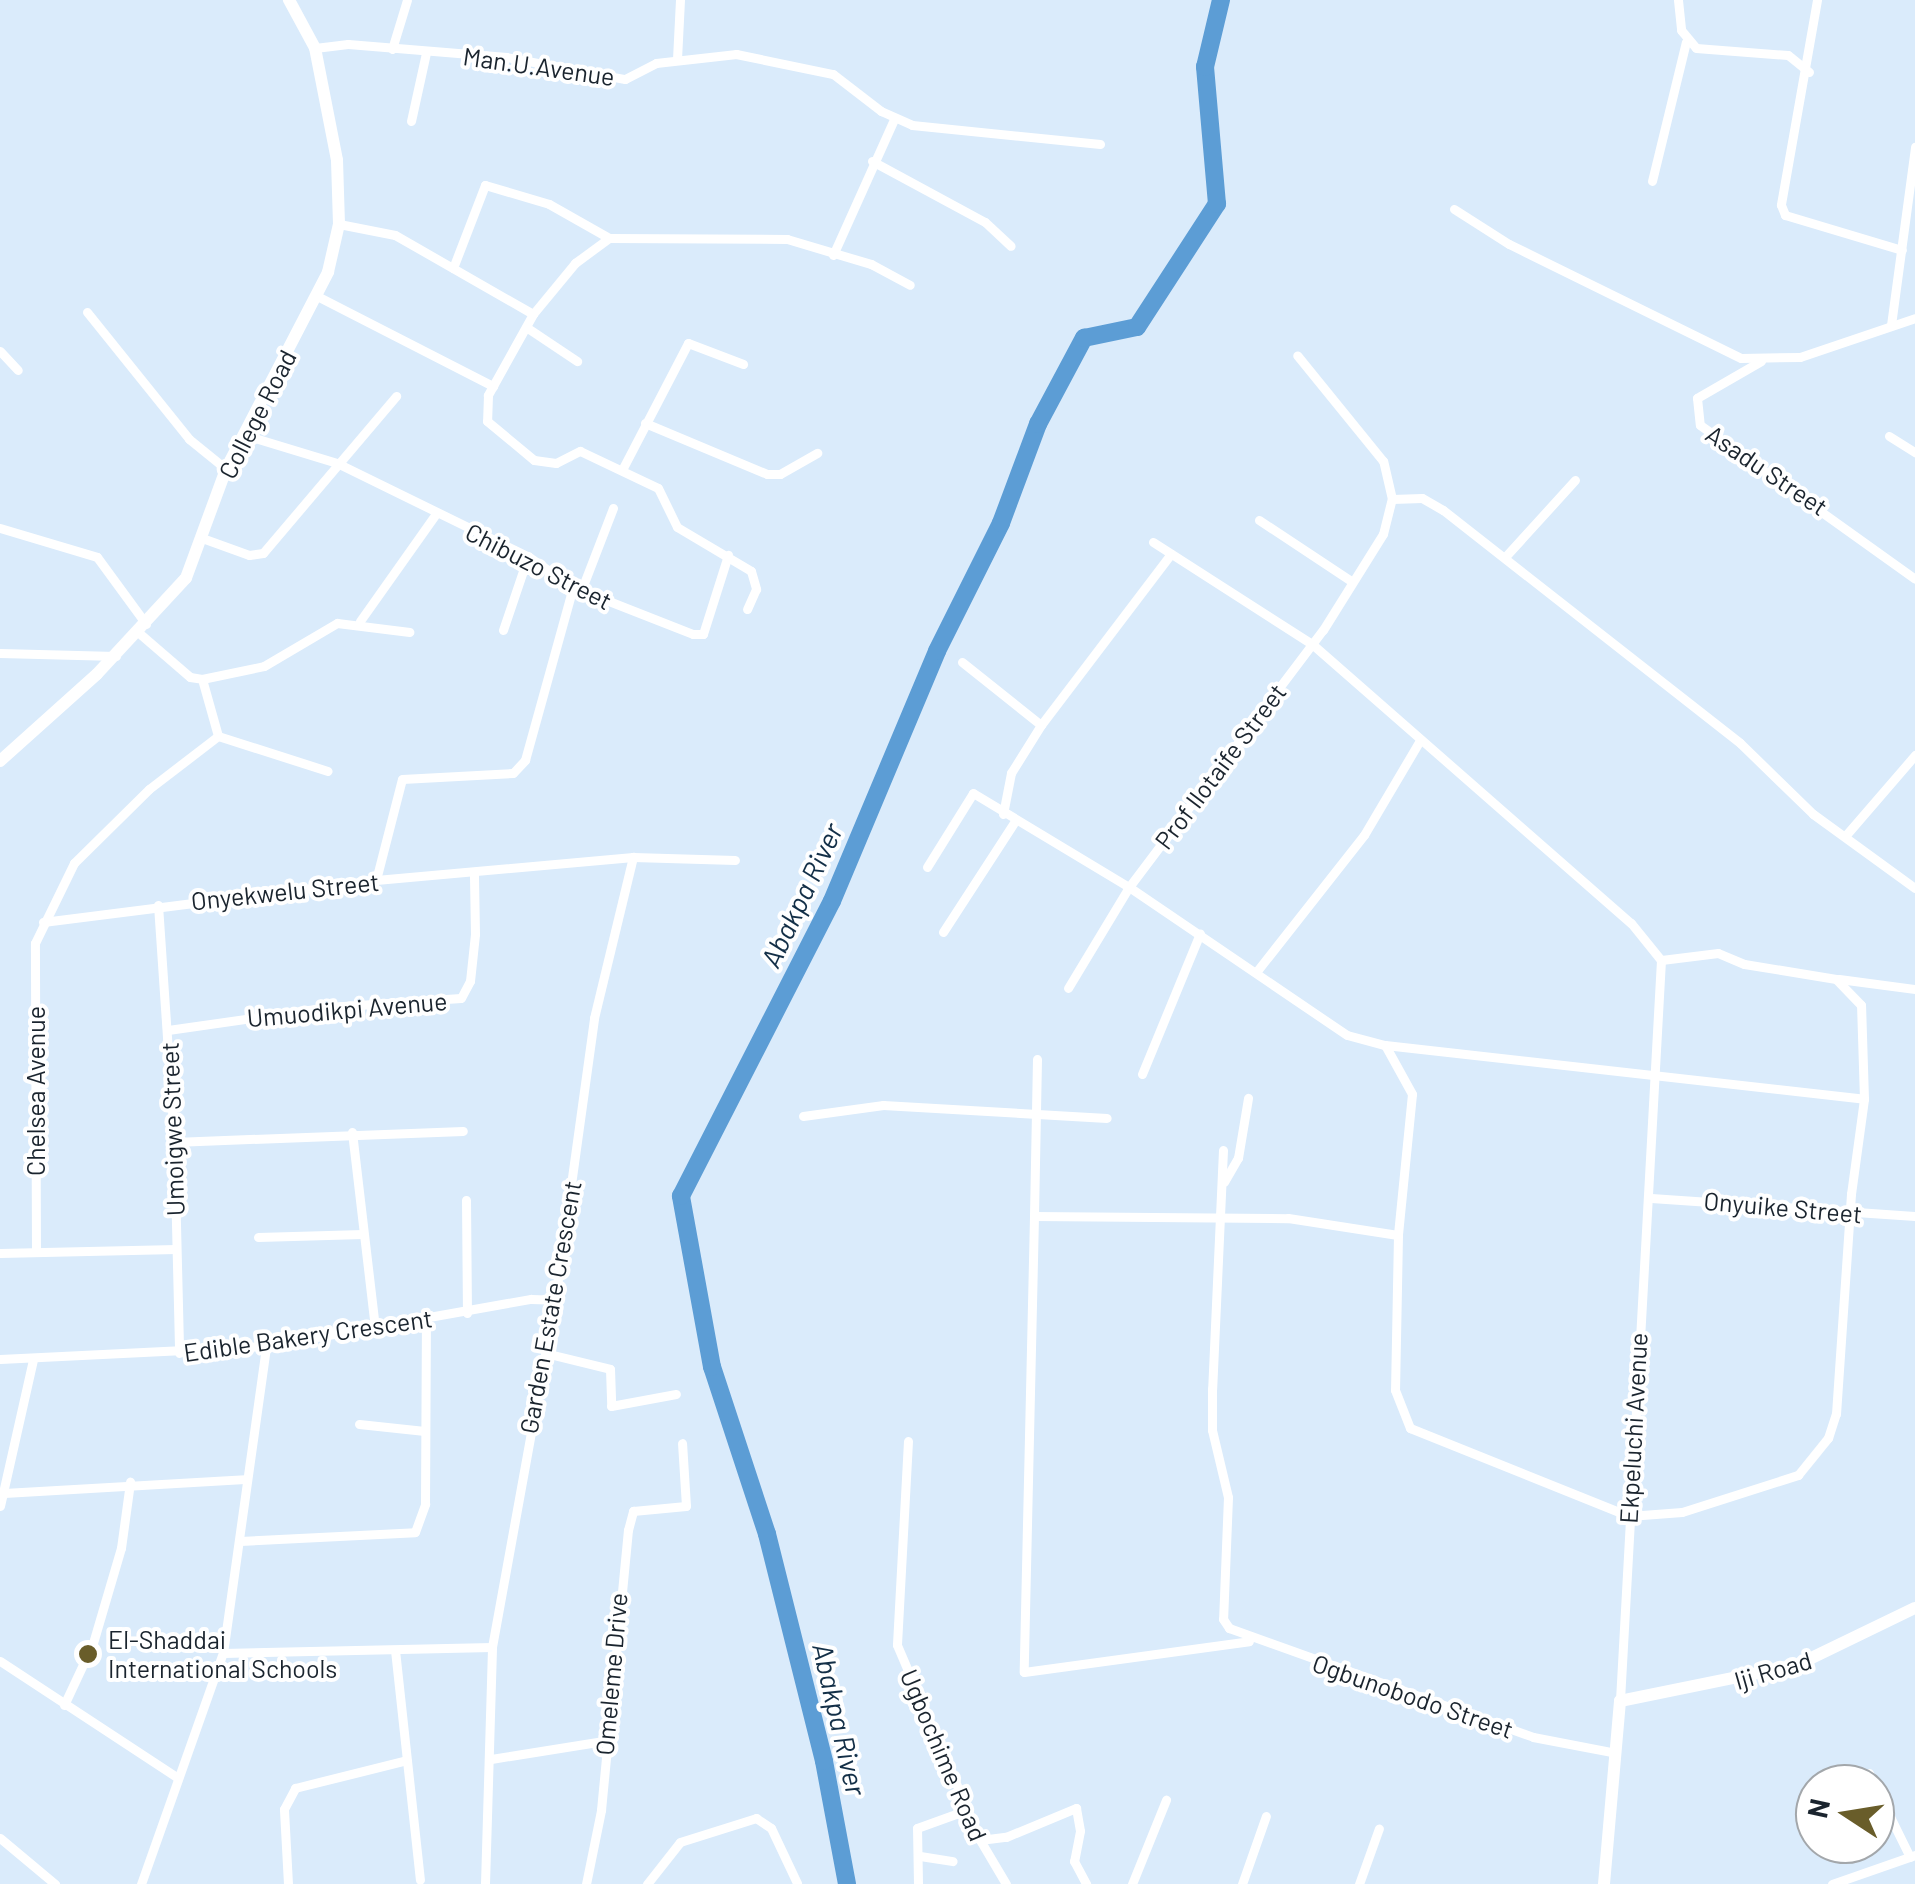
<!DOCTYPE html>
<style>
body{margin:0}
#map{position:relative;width:1915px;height:1884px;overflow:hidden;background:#daebfb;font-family:Barlow,sans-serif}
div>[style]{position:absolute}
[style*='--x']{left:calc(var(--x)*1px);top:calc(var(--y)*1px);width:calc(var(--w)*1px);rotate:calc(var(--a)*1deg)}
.river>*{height:18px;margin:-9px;padding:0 9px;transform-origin:9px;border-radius:9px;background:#5c9dd5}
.street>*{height:9px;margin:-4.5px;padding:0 4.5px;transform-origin:4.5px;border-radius:4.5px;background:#fff}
.secondary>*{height:12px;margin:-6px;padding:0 6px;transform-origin:6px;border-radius:6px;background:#fff}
.dots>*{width:28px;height:28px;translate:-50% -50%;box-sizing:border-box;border:5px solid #fff;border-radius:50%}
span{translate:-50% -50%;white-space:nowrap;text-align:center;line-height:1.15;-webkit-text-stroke:8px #fff;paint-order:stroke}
.street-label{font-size:25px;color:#1a242e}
.poi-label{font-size:25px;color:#1a242e}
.left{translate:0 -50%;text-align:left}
.water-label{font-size:28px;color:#132f47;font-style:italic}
.north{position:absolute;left:1795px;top:1764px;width:100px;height:100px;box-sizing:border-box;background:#fff;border:2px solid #a3a7ab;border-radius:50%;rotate:282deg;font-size:28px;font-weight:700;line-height:40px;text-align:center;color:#1a242e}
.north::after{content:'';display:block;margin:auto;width:35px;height:45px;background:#695d2a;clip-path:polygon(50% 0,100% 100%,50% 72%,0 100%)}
</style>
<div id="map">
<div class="river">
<i style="--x:847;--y:1884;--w:125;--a:-100.6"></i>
<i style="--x:824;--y:1761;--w:234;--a:-104.1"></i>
<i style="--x:767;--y:1534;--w:176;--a:-108.2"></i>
<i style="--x:712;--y:1367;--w:174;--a:-100.3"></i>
<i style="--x:681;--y:1196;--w:331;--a:-62.9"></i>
<i style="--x:832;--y:901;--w:271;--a:-67.2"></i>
<i style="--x:937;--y:651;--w:143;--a:-63.4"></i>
<i style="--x:1001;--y:523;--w:106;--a:-69.5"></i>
<i style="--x:1038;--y:424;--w:98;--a:-61.9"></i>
<i style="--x:1084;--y:338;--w:54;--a:-11.7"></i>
<i style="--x:1137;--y:327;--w:147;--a:-57"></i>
<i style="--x:1217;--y:204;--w:138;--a:-95"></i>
<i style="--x:1205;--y:67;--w:69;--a:-76.6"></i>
</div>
<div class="street">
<i style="--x:1678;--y:0;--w:30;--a:84"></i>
<i style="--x:1681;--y:30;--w:23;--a:50"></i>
<i style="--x:1696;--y:48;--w:92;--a:4.4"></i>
<i style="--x:1788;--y:55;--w:27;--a:39"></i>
<i style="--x:1817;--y:0;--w:208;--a:100"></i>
<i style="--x:1781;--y:205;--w:11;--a:68"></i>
<i style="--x:1785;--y:215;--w:122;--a:16.7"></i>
<i style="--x:315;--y:48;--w:33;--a:-7"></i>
<i style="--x:348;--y:44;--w:159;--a:4.7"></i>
<i style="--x:506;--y:57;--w:121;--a:10.5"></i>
<i style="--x:625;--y:79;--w:35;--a:-27"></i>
<i style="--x:656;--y:63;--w:81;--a:-6.4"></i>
<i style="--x:736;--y:54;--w:99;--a:11.7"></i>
<i style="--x:833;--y:74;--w:61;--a:37.6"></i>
<i style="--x:881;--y:111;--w:34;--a:24"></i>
<i style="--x:912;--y:125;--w:189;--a:5.8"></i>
<i style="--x:392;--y:49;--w:51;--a:-73"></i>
<i style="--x:677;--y:59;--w:59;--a:-87.1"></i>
<i style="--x:411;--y:121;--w:70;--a:-77.6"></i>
<i style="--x:872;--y:161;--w:128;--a:28.4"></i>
<i style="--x:985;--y:222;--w:35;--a:43"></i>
<i style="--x:1652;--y:181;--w:143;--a:-76.3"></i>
<i style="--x:1454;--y:209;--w:65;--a:32.5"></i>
<i style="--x:1509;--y:244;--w:258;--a:26.2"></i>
<i style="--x:1741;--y:358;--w:59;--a:-1"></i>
<i style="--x:1800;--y:357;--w:121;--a:-18.7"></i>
<i style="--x:339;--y:224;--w:57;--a:11.1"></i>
<i style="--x:395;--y:235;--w:159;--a:29.8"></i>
<i style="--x:833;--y:255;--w:149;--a:-65.8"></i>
<i style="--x:453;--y:268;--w:89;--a:-68.9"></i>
<i style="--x:485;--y:185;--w:67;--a:16.5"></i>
<i style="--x:549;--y:204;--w:69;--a:29.5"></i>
<i style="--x:317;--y:296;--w:198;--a:27.1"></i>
<i style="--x:87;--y:312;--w:163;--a:51.2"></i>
<i style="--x:189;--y:439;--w:48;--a:39"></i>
<i style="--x:533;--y:314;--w:93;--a:119.1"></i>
<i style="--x:488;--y:395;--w:26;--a:92"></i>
<i style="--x:487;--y:421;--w:61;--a:39.7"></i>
<i style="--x:534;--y:460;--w:22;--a:8"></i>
<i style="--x:556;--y:463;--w:27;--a:-27"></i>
<i style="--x:580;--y:451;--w:86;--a:25.4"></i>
<i style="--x:658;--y:488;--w:43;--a:64"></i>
<i style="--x:677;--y:527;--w:86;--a:30.7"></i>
<i style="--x:751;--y:571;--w:19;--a:74"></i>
<i style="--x:756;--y:589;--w:22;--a:114"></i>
<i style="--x:533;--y:314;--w:66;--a:-50.5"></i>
<i style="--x:575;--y:263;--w:42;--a:-36.3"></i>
<i style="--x:609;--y:238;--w:178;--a:0.3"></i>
<i style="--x:787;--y:239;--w:88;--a:16.6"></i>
<i style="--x:871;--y:264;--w:44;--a:28.3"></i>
<i style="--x:1891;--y:325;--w:180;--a:-82.3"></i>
<i style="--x:529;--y:329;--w:58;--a:33.7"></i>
<i style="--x:0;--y:351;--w:26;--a:47"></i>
<i style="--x:1761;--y:361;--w:74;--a:150"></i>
<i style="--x:1697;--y:398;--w:27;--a:84"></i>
<i style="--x:1700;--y:425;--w:264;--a:35.6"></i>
<i style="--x:645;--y:423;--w:132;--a:22.7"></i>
<i style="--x:767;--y:474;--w:13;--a:0"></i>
<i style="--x:780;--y:474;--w:43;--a:-29.6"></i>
<i style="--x:248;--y:436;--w:93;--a:16.9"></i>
<i style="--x:337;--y:463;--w:214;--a:26.1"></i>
<i style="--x:529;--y:557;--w:53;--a:34.3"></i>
<i style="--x:573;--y:587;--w:129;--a:21.4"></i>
<i style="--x:693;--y:634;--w:10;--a:0"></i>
<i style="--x:703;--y:634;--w:83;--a:-72.4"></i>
<i style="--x:1889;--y:436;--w:31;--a:32"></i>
<i style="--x:623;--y:468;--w:141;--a:-62.5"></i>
<i style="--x:688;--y:343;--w:59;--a:20.9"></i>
<i style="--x:1392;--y:499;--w:30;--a:-2"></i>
<i style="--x:1422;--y:498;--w:24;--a:30"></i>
<i style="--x:1443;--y:510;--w:377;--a:38.1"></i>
<i style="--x:1740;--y:743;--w:102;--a:44.2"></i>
<i style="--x:1813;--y:814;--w:126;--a:36"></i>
<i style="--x:1259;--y:520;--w:110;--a:33.5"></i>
<i style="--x:0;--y:528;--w:101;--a:16.6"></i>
<i style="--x:97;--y:557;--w:83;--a:53.8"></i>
<i style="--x:202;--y:538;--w:50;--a:19.9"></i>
<i style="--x:249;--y:555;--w:14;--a:-8"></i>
<i style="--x:263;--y:553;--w:206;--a:-49.7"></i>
<i style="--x:1153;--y:542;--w:189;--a:32.7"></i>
<i style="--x:1312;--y:644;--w:424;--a:41.2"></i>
<i style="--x:1631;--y:923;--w:48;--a:51"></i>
<i style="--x:1661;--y:960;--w:742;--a:93.17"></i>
<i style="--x:1505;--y:557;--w:104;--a:-47.7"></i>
<i style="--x:581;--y:591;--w:89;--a:-68.9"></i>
<i style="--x:360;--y:621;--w:130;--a:-54.7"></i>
<i style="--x:503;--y:630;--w:78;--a:-71.3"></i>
<i style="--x:139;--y:633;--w:67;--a:40.8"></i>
<i style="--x:190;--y:677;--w:12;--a:9"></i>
<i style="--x:202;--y:679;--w:63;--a:-11.8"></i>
<i style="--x:264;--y:666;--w:85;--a:-30.5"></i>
<i style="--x:337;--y:623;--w:73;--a:7.1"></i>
<i style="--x:0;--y:653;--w:116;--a:1.5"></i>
<i style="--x:962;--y:662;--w:101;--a:38.6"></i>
<i style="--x:202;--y:679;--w:59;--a:74.3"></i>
<i style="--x:1003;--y:814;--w:42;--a:-79"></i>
<i style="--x:1011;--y:773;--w:57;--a:-58"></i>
<i style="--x:1041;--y:725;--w:215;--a:-52.8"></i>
<i style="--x:1846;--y:835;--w:106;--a:-49.2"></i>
<i style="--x:927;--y:867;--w:87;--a:-58.1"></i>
<i style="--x:973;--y:793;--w:182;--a:31.1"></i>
<i style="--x:1129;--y:887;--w:263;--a:34.2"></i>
<i style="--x:1347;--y:1035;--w:39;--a:15"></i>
<i style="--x:1385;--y:1045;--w:482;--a:6.4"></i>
<i style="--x:376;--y:880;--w:104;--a:-75.6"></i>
<i style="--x:402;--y:779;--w:111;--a:-3.1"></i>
<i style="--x:513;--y:773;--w:18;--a:-47"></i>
<i style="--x:525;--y:760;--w:180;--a:-74.5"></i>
<i style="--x:158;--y:905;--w:238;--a:86.1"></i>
<i style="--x:174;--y:1142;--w:211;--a:88.6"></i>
<i style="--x:43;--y:922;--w:336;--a:-7.2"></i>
<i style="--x:376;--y:880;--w:258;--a:-5.1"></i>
<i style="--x:633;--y:857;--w:102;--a:1.7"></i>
<i style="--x:943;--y:932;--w:132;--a:-57"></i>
<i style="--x:1257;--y:971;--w:173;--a:-51.8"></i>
<i style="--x:1364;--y:835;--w:108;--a:-59.4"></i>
<i style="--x:1839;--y:979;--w:77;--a:7.5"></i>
<i style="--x:1068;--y:988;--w:118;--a:-58.9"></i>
<i style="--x:1129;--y:887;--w:322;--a:-53"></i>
<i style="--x:1323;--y:630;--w:113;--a:-58"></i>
<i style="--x:1383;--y:534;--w:36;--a:-76"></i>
<i style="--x:1392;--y:499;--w:39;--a:-103"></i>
<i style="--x:1383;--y:461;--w:136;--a:-129.1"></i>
<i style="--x:168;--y:1030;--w:163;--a:-8.1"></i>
<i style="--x:329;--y:1007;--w:132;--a:-3.9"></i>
<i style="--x:461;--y:998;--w:19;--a:-62"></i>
<i style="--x:470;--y:981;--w:47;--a:-83.9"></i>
<i style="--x:475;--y:934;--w:60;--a:-91"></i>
<i style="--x:1385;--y:1045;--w:56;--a:61.1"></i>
<i style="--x:1412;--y:1094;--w:142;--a:95.7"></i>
<i style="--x:1037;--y:1059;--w:157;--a:91.1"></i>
<i style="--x:1034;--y:1216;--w:254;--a:0.5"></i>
<i style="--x:1288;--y:1218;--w:111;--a:8.8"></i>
<i style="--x:1398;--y:1235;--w:155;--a:91.1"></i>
<i style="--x:1395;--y:1390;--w:41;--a:68.5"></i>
<i style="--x:1410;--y:1428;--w:236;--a:21.9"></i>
<i style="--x:1629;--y:1516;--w:53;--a:-4.3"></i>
<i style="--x:1682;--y:1512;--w:122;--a:-17.7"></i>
<i style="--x:1798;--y:1475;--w:48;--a:-51"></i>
<i style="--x:1828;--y:1438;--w:25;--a:-72"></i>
<i style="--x:1836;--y:1414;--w:221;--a:-86.1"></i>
<i style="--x:1851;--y:1194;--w:96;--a:-82.2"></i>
<i style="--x:1864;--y:1099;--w:94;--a:-91.8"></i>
<i style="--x:1861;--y:1005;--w:36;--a:-134"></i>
<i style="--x:1836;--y:979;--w:93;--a:-170.7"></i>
<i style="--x:1744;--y:964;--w:28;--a:-157"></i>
<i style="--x:1718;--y:953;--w:57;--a:173"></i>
<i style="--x:1142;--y:1074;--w:152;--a:-67.6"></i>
<i style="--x:803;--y:1116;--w:81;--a:-7.8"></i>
<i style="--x:883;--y:1105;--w:224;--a:3.3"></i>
<i style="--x:352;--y:1132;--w:196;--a:83.3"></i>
<i style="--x:174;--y:1142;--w:289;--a:-2.2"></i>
<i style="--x:1223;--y:1150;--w:239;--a:92.6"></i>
<i style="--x:1212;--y:1389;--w:41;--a:90"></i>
<i style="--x:1212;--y:1430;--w:69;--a:76.6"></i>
<i style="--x:1228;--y:1497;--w:122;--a:92.3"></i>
<i style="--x:1223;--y:1619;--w:11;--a:56"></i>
<i style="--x:1229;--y:1628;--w:323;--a:19.7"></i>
<i style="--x:1533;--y:1737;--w:79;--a:10.9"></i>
<i style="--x:1224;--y:1182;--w:28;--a:-60"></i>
<i style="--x:1238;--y:1158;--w:61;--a:-80.5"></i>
<i style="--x:1651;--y:1198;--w:265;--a:3.9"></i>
<i style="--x:466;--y:1200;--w:113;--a:89.5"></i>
<i style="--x:1034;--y:1216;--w:456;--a:91.3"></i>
<i style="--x:1024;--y:1672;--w:227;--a:-7.8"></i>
<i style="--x:258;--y:1237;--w:105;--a:-1.6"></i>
<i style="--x:36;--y:1252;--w:309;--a:-90.2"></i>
<i style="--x:35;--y:943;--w:89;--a:-64"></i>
<i style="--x:74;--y:863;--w:105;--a:-44.6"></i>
<i style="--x:149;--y:789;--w:87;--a:-37.5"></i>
<i style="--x:218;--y:736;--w:115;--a:17.7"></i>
<i style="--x:0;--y:1253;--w:176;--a:-1.3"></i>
<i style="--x:545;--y:1353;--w:67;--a:13.8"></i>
<i style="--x:610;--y:1369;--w:37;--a:88"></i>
<i style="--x:611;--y:1406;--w:66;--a:-10.5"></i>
<i style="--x:0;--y:1359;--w:266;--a:-2.8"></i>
<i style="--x:266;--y:1346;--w:269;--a:-10.1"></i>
<i style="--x:531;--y:1299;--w:24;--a:2"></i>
<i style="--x:359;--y:1424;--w:66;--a:6.1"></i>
<i style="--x:908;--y:1441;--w:204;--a:93.1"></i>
<i style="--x:897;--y:1645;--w:212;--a:66.9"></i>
<i style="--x:980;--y:1840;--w:51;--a:59.4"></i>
<i style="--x:4;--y:1493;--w:241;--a:-3.3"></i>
<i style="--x:0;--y:1506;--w:150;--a:-77.3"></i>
<i style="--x:240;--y:1541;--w:175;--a:-2.9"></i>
<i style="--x:415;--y:1532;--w:30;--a:-70"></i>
<i style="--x:425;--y:1504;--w:184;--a:-89.7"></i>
<i style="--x:395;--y:1650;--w:231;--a:83.8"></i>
<i style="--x:223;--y:1653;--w:269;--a:-1.3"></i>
<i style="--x:0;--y:1661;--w:213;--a:33.3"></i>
<i style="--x:64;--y:1705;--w:68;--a:-64.9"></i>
<i style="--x:93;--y:1643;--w:99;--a:-73.6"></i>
<i style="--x:121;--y:1548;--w:67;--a:-82.2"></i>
<i style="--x:491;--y:1759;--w:114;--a:-9.1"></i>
<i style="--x:1869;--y:1773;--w:12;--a:66"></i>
<i style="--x:1875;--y:1786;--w:79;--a:63.8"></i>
<i style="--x:0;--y:1838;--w:72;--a:39.9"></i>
<i style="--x:980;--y:1840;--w:26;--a:-7"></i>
<i style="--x:1006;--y:1837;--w:76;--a:-22.5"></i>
<i style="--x:1076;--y:1808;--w:23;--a:80"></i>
<i style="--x:1080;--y:1831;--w:31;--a:101"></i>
<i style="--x:1074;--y:1861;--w:26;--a:62"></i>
<i style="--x:920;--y:1856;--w:33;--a:9"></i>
<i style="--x:141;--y:1884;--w:245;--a:-70.5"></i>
<i style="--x:223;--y:1653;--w:310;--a:-82"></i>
<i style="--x:288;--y:1884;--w:75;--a:-93.1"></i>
<i style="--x:284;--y:1809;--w:24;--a:-62"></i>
<i style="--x:295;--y:1788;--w:115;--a:-14"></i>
<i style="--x:485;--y:1884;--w:237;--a:-88.3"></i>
<i style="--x:492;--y:1647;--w:353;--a:-79.7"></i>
<i style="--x:555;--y:1300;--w:285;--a:-82.1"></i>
<i style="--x:594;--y:1018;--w:166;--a:-76.4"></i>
<i style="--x:586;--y:1884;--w:76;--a:-78.5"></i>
<i style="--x:601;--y:1810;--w:281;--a:-84.5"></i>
<i style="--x:628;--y:1530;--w:20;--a:-75"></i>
<i style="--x:633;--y:1511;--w:53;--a:-5.4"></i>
<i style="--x:686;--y:1506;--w:63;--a:-93.6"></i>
<i style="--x:647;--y:1884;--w:53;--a:-51.8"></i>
<i style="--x:680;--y:1842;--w:80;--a:-17.5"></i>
<i style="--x:756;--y:1818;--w:18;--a:34"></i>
<i style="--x:771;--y:1828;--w:61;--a:64.7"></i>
<i style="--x:918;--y:1884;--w:56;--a:-91"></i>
<i style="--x:917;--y:1828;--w:53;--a:-19.8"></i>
<i style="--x:1132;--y:1884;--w:91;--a:-68"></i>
<i style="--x:1242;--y:1884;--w:72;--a:-70.6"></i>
<i style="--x:1359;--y:1884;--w:59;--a:-70.3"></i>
<i style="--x:1832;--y:1884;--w:88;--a:-19.3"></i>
</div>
<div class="secondary">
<i style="--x:0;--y:761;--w:130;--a:-41.9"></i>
<i style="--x:97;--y:674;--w:131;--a:-47.2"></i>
<i style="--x:186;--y:578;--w:116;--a:-69.8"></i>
<i style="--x:226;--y:469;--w:222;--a:-62.6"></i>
<i style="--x:328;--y:272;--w:49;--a:-77.1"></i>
<i style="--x:339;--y:224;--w:64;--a:-91.8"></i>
<i style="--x:337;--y:160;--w:114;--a:-101.1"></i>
<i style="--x:315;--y:48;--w:55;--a:-118.4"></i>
<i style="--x:1604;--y:1884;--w:184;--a:-85"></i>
<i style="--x:1620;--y:1701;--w:181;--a:-11.5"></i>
<i style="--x:1797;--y:1665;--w:131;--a:-25.8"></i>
</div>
<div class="dots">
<i style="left:88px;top:1654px;background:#695d2a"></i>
</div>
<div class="street-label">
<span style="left:539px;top:66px;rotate:8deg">Man.U.Avenue</span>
<span style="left:257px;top:414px;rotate:-63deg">College Road</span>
<span style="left:1767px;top:470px;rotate:34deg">Asadu Street</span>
<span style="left:539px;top:566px;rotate:27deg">Chibuzo Street</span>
<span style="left:1220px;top:766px;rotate:-53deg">Prof Ilotaife Street</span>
<span style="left:285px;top:891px;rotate:-6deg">Onyekwelu Street</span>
<span style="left:347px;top:1009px;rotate:-5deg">Umuodikpi Avenue</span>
<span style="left:35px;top:1091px;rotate:-90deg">Chelsea Avenue</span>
<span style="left:172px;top:1129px;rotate:-92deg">Umoigwe Street</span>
<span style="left:1783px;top:1207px;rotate:5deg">Onyuike Street</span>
<span style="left:550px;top:1307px;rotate:-80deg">Garden Estate Crescent</span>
<span style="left:308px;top:1335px;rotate:-8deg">Edible Bakery Crescent</span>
<span style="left:1633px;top:1428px;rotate:-87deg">Ekpeluchi Avenue</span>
<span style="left:1773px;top:1670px;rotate:-16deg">Iji Road</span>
<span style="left:611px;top:1674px;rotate:-85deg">Omeleme Drive</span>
<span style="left:1413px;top:1696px;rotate:19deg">Ogbunobodo Street</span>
<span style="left:944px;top:1755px;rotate:67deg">Ugbochime Road</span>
</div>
<div class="poi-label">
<span class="left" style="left:108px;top:1654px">El-Shaddai<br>International Schools</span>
</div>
<div class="water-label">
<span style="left:801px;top:895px;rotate:-65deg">Abakpa River</span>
<span style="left:840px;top:1719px;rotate:77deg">Abakpa River</span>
</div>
<div class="north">N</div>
</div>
